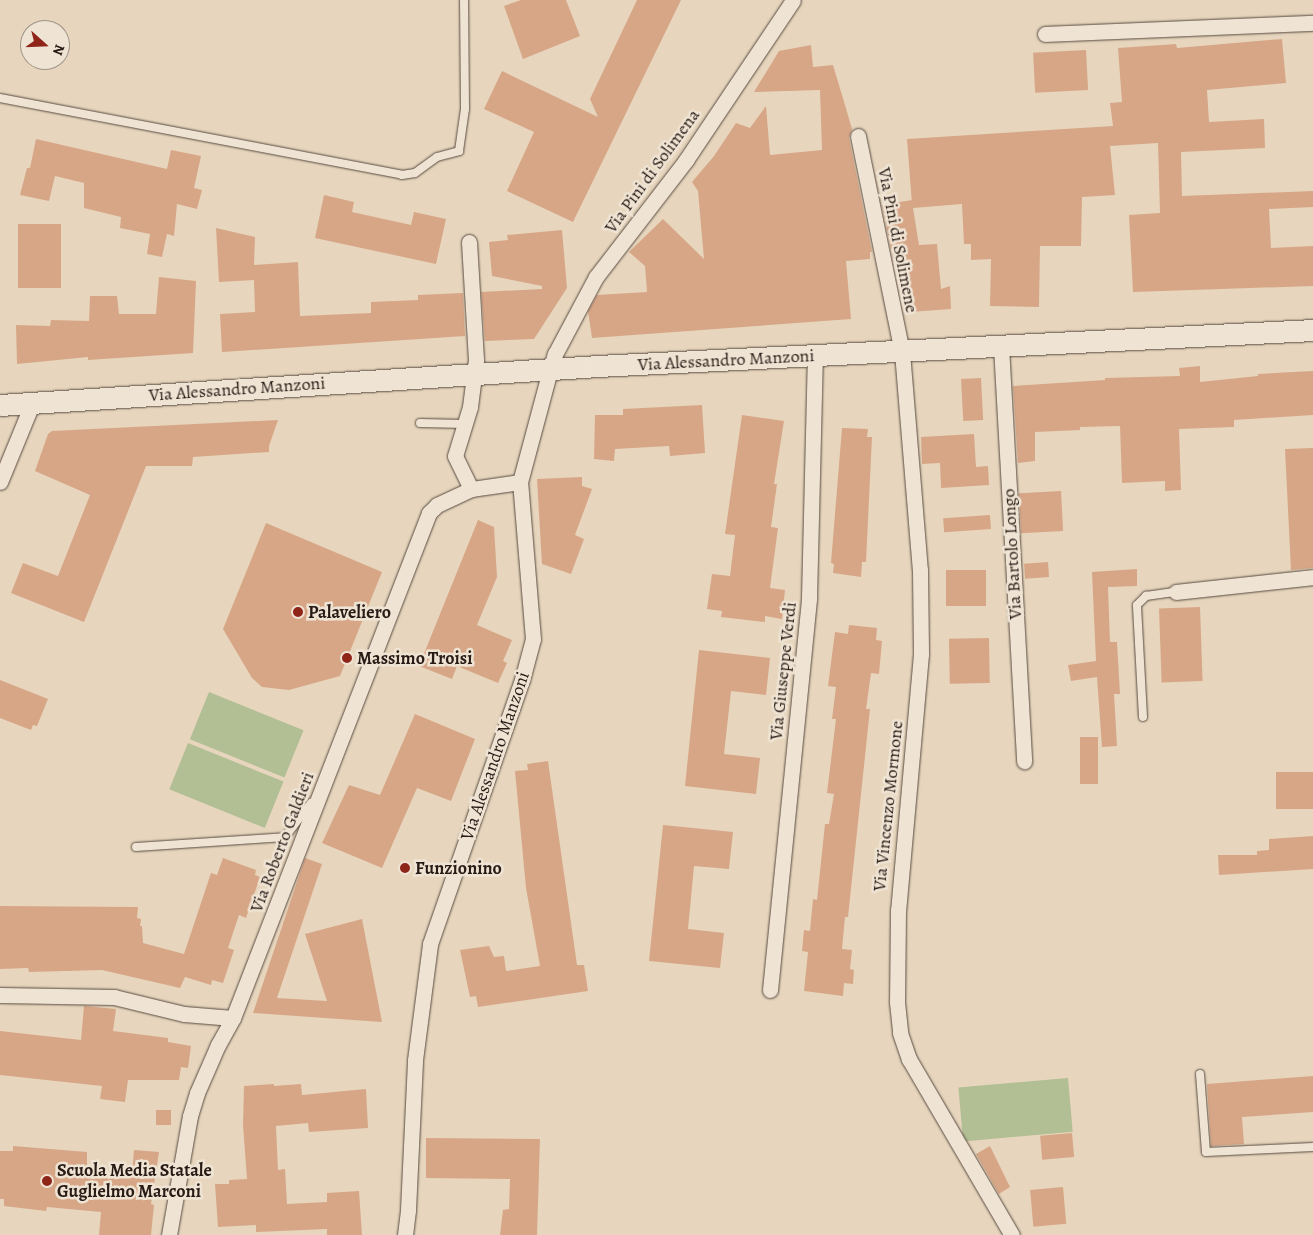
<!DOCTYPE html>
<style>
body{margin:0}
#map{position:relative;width:1313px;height:1235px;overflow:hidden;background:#e7d6bd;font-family:Alegreya,serif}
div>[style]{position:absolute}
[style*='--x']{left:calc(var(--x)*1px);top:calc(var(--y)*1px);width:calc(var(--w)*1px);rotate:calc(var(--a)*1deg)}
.green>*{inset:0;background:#b2be94;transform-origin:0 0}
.building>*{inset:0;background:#d7a687;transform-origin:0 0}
.roads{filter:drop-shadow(0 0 1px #584a40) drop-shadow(0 0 1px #584a40)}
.lane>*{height:8px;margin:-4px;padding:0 4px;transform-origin:4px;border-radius:4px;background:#efe4d4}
.street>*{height:15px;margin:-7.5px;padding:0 7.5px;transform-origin:7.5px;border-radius:7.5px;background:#efe4d4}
.secondary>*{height:21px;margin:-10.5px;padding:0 10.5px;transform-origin:10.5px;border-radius:10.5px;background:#efe4d4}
.dots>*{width:14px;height:14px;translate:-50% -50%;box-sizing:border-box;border:2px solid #efe4d4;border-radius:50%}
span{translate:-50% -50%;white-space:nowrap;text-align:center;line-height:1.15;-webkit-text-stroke:5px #efe4d4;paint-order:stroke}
.street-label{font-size:18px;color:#281b16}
.poi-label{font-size:18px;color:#281b16;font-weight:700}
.left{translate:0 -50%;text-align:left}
.north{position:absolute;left:20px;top:20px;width:50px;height:50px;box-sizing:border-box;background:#efe4d4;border:1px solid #9f9488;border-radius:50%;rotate:110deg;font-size:14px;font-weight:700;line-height:20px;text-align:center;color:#281b16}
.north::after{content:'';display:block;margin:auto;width:18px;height:22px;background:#8f2418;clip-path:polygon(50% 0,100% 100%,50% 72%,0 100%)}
</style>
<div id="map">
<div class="green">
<i style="left:209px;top:692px;width:102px;height:51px;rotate:22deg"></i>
<i style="left:188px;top:743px;width:103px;height:50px;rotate:22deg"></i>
<i style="left:1068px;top:1078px;width:54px;height:110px;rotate:85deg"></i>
</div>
<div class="building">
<i style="clip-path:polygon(521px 0,566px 0,580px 36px,523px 59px,504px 6px)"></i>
<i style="clip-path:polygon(637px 0,681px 0,573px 222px,507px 191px,534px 132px,484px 109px,502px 71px,598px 117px,590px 99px)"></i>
<i style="clip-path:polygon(1282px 39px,1286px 83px,1207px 90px,1209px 122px,1264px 119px,1265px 148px,1181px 152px,1182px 196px,1313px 191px,1313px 207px,1269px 209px,1271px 248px,1313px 246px,1313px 286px,1133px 292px,1129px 215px,1160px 213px,1158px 143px,1110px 146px,1115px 195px,1082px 197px,1081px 246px,1040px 246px,1039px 307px,990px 306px,991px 259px,971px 260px,971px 244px,964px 244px,962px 204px,913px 208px,919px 245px,937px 244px,941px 289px,950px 286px,951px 309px,910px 312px,903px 247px,891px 249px,882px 205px,912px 200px,912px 204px,907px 139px,1113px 126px,1110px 103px,1122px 102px,1118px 48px,1176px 44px,1177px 48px)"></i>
<i style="clip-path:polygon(811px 45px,813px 67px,833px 65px,845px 105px,852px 129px,849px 138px,872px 252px,870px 252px,870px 259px,846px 261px,851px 319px,592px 338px,588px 311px,597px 295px,647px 292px,645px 266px,629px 252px,663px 219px,704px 259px,698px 191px,692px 182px,714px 156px,736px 123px,750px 128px,766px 106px,770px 155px,822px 150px,820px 90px,754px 92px,779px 51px)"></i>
<i style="left:1086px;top:50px;width:40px;height:53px;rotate:87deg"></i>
<i style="clip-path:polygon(36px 139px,167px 169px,171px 150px,201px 156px,194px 188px,202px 190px,197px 209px,177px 204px,174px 236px,167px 234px,162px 257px,147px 254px,150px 234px,120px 228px,121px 217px,84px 208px,84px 183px,55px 176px,49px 201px,20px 195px,27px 168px,30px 168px)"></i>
<i style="clip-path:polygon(324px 195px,354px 202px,352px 212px,411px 225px,414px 212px,446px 219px,436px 264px,315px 238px)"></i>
<i style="left:18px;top:224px;width:43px;height:64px"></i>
<i style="clip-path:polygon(216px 228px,255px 237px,254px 265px,298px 262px,300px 316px,371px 313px,371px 302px,418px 300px,418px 295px,463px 293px,465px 336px,222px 352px,220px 314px,255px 312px,254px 280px,219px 282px)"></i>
<i style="clip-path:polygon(562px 230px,567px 288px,534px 339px,485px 341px,481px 292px,542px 289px,542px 286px,492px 276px,489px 242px,508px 240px,507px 235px)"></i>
<i style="clip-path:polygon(159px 277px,196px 281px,193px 353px,88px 360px,88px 357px,17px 364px,16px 325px,50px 326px,51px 320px,89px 321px,90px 296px,117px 296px,119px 314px,156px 314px)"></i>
<i style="clip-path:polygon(1200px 366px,1200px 382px,1258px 376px,1258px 374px,1313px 371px,1313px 415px,1234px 420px,1234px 427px,1179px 429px,1181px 490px,1165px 491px,1165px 481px,1122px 483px,1120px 426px,1080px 427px,1080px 430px,1035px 432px,1035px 461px,1018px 463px,1013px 386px,1105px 380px,1105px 378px,1180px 376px,1179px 368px)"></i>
<i style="left:981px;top:378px;width:42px;height:20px;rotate:87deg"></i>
<i style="clip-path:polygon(702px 405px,705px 453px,670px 456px,669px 446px,615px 449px,614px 461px,594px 459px,595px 415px,623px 415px,623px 409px)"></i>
<i style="clip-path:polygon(742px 415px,784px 421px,774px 484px,777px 484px,771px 527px,778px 528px,770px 588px,785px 590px,782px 619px,765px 616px,765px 622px,721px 617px,722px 611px,707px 609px,712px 574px,730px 576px,735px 535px,725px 534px)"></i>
<i style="clip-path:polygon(278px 420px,269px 446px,269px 452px,193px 457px,192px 466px,146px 466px,84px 622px,11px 593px,23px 563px,58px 576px,90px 495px,35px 471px,48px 434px,52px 431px)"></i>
<i style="clip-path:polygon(842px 428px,868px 429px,867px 437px,872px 437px,866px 562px,862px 562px,861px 577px,833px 573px,834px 564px,831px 563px)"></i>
<i style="clip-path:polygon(974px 434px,976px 467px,988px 466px,989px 485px,941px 488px,940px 463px,922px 464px,921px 437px)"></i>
<i style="clip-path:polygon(1313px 448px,1313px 568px,1291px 570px,1285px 449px)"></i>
<i style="clip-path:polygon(582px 477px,582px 486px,592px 489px,575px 535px,584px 539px,571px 574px,542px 564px,537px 479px)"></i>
<i style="left:1061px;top:491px;width:40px;height:42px;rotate:87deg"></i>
<i style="left:990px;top:515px;width:14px;height:47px;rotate:86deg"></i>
<i style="clip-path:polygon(478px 520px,494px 527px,497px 577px,477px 625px,512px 640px,503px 661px,507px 663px,498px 683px,457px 666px,452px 679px,419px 666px)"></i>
<i style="clip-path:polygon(266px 523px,382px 572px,340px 676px,289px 690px,262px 687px,252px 678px,223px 629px)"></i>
<i style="left:1048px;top:562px;width:15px;height:24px;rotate:86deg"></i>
<i style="clip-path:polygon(1137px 569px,1137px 586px,1108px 587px,1110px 642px,1117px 642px,1120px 694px,1114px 694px,1117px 746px,1102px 747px,1097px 677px,1071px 681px,1068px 665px,1096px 661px,1092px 572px)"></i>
<i style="left:986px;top:570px;width:36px;height:40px;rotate:90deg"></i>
<i style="left:1200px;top:607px;width:74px;height:41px;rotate:88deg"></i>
<i style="clip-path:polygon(849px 625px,877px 628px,876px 640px,882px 641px,879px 674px,871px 673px,866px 709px,870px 709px,848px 917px,845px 917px,842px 949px,852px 950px,850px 969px,854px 970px,853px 984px,844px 983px,843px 996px,804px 991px,808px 952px,802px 951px,804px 930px,810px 931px,813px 899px,817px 900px,825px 824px,829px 824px,834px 794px,827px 793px,836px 719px,832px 719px,836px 687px,828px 686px,835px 632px,848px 634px)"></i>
<i style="left:989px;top:638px;width:45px;height:40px;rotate:89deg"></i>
<i style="clip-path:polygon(699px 650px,770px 658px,766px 695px,731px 691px,724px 754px,760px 758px,756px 794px,685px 786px)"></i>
<i style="clip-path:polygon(0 680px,48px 699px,37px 726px,33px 725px,31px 730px,0 718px)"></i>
<i style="clip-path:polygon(415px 714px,475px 739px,451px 801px,417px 788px,382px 868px,322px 843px,349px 785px,380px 795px)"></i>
<i style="left:1080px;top:737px;width:18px;height:47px"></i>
<i style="clip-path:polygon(548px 761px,577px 965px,584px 965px,588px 991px,478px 1007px,476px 996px,470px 997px,460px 950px,489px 946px,494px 957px,504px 956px,506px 971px,540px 966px,526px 888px,515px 771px,528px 770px,527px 764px)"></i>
<i style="left:1313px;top:772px;width:37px;height:37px;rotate:90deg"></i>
<i style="clip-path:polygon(663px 825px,733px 832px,729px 869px,694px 866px,688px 929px,724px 933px,720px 968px,649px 961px)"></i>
<i style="clip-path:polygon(1313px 836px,1313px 869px,1219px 875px,1218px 855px,1257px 855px,1257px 851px,1269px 850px,1269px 839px)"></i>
<i style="clip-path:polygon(223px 858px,256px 870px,255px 875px,260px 877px,246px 918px,239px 915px,228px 948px,234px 950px,223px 983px,212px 980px,211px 985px,185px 977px,180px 988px,102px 970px,29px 972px,28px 968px,0 969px,0 906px,138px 907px,137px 918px,141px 919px,140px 926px,142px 926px,143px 943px,184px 954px,211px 873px,217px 875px)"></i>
<i style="clip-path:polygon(305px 858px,322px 864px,277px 998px,327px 1001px,305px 934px,362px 919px,382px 1022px,253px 1013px)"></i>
<i style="clip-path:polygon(84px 1006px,116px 1009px,113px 1031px,168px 1038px,168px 1042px,191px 1046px,188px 1068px,181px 1067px,179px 1080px,128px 1080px,125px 1102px,100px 1099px,102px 1086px,0 1075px,0 1031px,81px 1040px)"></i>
<i style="clip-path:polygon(1313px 1076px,1313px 1112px,1242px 1117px,1244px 1144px,1211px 1146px,1207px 1084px)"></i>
<i style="clip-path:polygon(274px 1084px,274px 1086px,301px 1084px,302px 1095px,366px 1089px,368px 1128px,309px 1132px,308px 1123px,276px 1126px,278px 1170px,285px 1169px,287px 1204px,327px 1202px,327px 1193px,359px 1191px,362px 1235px,327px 1235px,327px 1229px,256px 1232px,256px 1225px,218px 1227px,215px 1184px,229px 1184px,229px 1180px,247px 1179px,243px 1125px,244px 1086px)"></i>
<i style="left:156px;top:1110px;width:15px;height:15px"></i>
<i style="left:1072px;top:1133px;width:24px;height:32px;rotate:85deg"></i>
<i style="clip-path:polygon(426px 1138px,540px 1139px,537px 1235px,500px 1235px,503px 1210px,509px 1209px,510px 1179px,426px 1178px)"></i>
<i style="clip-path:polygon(13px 1146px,87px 1152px,87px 1171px,132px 1175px,134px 1150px,159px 1152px,151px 1204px,154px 1205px,151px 1235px,99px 1235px,101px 1212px,47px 1207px,46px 1211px,4px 1206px,4px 1199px,0 1199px,0 1151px,13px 1151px)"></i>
<i style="clip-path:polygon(990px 1146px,1010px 1187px,999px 1194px,976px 1154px)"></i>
<i style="left:1063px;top:1187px;width:37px;height:33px;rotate:85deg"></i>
</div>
<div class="roads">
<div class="lane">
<i style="--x:0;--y:98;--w:409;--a:10.8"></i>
<i style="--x:402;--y:175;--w:13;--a:-9"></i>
<i style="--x:415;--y:173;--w:27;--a:-36"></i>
<i style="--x:437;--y:157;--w:23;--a:-15"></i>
<i style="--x:459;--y:151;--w:42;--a:-81.9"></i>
<i style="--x:465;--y:109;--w:109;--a:-90.5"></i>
<i style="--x:420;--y:423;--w:45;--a:1.3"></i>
<i style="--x:1143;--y:717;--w:112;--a:-93.1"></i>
<i style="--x:1137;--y:605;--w:13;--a:-45"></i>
<i style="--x:1146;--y:596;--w:30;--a:-8"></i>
<i style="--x:136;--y:847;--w:149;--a:-3.8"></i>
<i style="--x:285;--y:837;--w:43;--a:-52.6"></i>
<i style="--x:1200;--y:1074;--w:78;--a:85.6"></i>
<i style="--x:1206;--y:1152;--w:107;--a:-2.7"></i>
</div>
<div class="street">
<i style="--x:1045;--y:34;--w:268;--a:-2.4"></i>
<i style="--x:858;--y:136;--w:220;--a:78.5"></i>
<i style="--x:902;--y:352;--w:219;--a:85.3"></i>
<i style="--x:920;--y:570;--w:84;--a:89.3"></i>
<i style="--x:921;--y:654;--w:257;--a:95.1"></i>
<i style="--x:898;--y:910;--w:92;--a:90.6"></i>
<i style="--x:897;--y:1002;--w:31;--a:84"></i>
<i style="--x:900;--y:1033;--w:28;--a:71"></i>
<i style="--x:909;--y:1059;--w:204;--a:59.7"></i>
<i style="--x:469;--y:242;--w:118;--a:86.6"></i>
<i style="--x:476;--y:360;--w:47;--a:97.3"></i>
<i style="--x:470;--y:407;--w:51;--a:107"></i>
<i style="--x:455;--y:456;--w:37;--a:64"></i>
<i style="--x:471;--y:489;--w:49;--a:-8.1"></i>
<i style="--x:1001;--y:346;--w:416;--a:86.8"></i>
<i style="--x:0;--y:482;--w:84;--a:-67.7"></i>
<i style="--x:1176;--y:592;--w:138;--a:-6.2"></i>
<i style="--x:770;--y:990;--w:394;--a:-84.3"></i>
<i style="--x:809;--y:598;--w:243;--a:-88.6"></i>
<i style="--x:0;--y:995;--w:114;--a:1"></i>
<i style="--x:114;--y:997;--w:72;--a:13.7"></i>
<i style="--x:184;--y:1014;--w:49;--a:4.7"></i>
<i style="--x:169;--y:1235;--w:121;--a:-80"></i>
<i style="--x:190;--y:1116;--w:24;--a:-73"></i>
<i style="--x:197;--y:1093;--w:52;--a:-66.4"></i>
<i style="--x:218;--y:1045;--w:31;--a:-61"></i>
<i style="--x:233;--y:1018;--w:542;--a:-68.79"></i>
<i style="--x:429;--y:513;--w:11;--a:-45"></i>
<i style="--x:437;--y:505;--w:38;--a:-25"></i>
<i style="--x:405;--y:1235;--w:25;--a:-83"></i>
<i style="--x:408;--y:1210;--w:150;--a:-87.3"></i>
<i style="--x:415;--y:1060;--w:117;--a:-82.6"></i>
<i style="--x:430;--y:944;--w:280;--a:-70.8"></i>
<i style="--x:522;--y:680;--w:42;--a:-75"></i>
<i style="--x:533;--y:639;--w:158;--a:-94.7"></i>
<i style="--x:520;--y:482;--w:116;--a:-75"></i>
<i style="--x:550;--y:370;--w:17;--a:-73"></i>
<i style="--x:555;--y:354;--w:87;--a:-62"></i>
<i style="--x:596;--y:277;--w:148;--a:-52.4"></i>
<i style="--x:686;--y:160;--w:192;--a:-56.2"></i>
</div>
<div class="secondary">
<i style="--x:0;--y:405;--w:599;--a:-3.73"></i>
<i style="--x:598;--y:366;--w:716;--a:-2.88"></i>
</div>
</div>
<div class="dots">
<i style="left:298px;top:612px;background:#8f2418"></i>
<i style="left:347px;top:658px;background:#8f2418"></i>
<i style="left:405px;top:868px;background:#8f2418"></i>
<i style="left:47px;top:1181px;background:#8f2418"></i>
</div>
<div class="street-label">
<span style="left:652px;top:171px;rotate:-54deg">Via Pini di Solimena</span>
<span style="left:898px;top:240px;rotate:79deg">Via Pini di Solimene</span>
<span style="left:726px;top:360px;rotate:-3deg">Via Alessandro Manzoni</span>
<span style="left:237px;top:389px;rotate:-4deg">Via Alessandro Manzoni</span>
<span style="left:1012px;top:554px;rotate:-93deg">Via Bartolo Longo</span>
<span style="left:783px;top:671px;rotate:-84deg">Via Giuseppe Verdi</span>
<span style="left:495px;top:756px;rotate:-71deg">Via Alessandro Manzoni</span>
<span style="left:888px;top:806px;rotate:-84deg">Via Vincenzo Mormone</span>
<span style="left:282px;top:842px;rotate:-69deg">Via Roberto Galdieri</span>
</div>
<div class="poi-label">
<span class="left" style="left:308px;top:612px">Palaveliero</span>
<span class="left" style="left:357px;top:658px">Massimo Troisi</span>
<span class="left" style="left:415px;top:868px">Funzionino</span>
<span class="left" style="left:57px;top:1181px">Scuola Media Statale<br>Guglielmo Marconi</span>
</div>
<div class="north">N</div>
</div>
